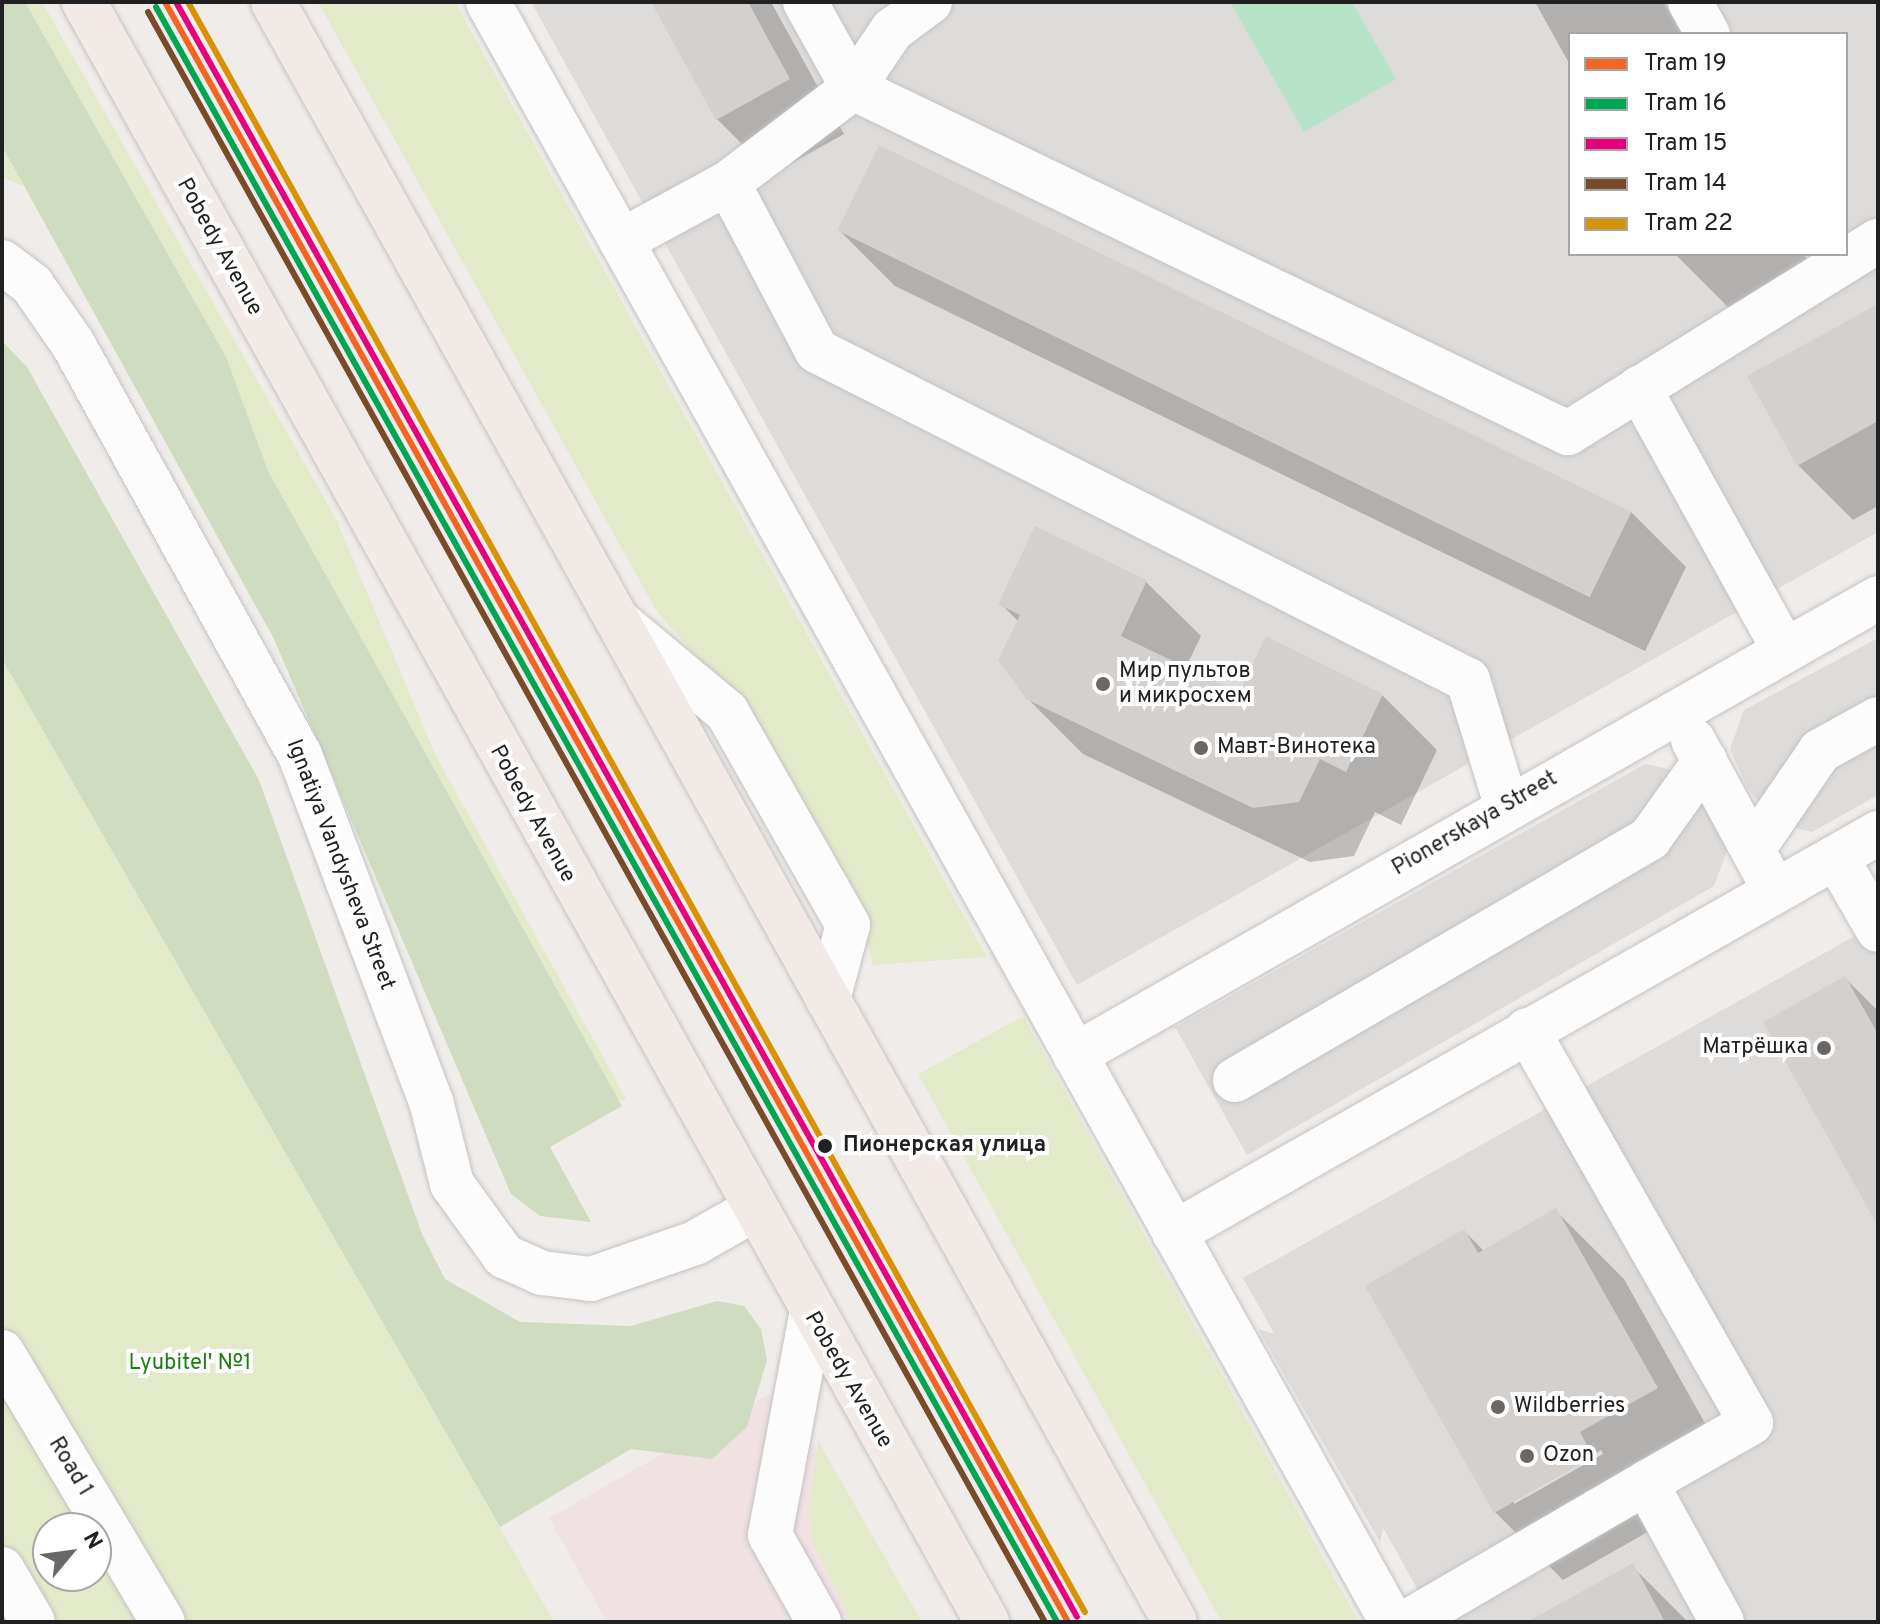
<!DOCTYPE html>
<meta charset="utf-8">
<style>
body{margin:0}
#map{position:relative;width:1880px;height:1624px;overflow:hidden;background:#efecea;font-family:Overpass,sans-serif}
div>[style]{position:absolute}
[style*='--x']{left:calc(var(--x)*1px);top:calc(var(--y)*1px);width:calc(var(--w)*1px);rotate:calc(var(--a)*1deg)}
.residential>*{inset:0;background:#dedcdb}
.commercial>*{inset:0;background:#f0e1e2}
.religious>*{inset:0;background:#dddcdb}
.grass>*{inset:0;background:#e2eaca;transform-origin:0 0}
.forest>*{inset:0;background:#d0dcc0}
.pitch>*{inset:0;background:#b7e4c8}
.shadow>*{inset:0;background:#0003}
.building>*{inset:0;background:#d4d0ce;transform-origin:0 0}
.roads{filter:drop-shadow(0 0 2px #c5c3c2) drop-shadow(0 0 2px #c5c3c2)}
.minor>*{height:44px;margin:-22px;padding:0 22px;transform-origin:22px;border-radius:22px;background:#fdfcfc}
.major>*{height:44px;margin:-22px;padding:0 22px;transform-origin:22px;border-radius:22px;background:#f2eae7}
.tram-1>*{height:6px;margin:-3px;padding:0 3px;transform-origin:3px;border-radius:3px;background:#f26522}
.tram-2>*{height:6px;margin:-3px;padding:0 3px;transform-origin:3px;border-radius:3px;background:#00a651}
.tram-3>*{height:6px;margin:-3px;padding:0 3px;transform-origin:3px;border-radius:3px;background:#e5007d}
.tram-4>*{height:6px;margin:-3px;padding:0 3px;transform-origin:3px;border-radius:3px;background:#7a4b2a}
.tram-5>*{height:6px;margin:-3px;padding:0 3px;transform-origin:3px;border-radius:3px;background:#d79205}
.dots>*{width:22px;height:22px;translate:-50% -50%;box-sizing:border-box;border:4px solid #fff;border-radius:50%}
span{translate:-50% -50%;white-space:nowrap;text-align:center;line-height:1.15;-webkit-text-stroke:8px #fff;paint-order:stroke}
.street-label{font-size:22px;color:#212121}
.poi-label{font-size:22px;color:#212121}
.left{translate:0 -50%;text-align:left}
.right{translate:-100% -50%;text-align:right}
.stop-label{font-size:22px;color:#212121;font-weight:700}
.park-label{font-size:22px;color:#1c7e0f}
.frame{position:absolute;inset:0;border:4px solid #212121;pointer-events:none}
.legend{position:absolute;left:1568px;top:32px;width:280px;height:224px;box-sizing:border-box;background:#fff;border:2px solid #a6a6a6;margin:0;padding:10px 14px;list-style:none;font-size:24px;color:#212121}
.legend li{display:flex;align-items:center;gap:16px;height:40px}
.legend b{width:40px;border:2px solid #a6a6a6}
.north{position:absolute;left:32px;top:1512px;width:80px;height:80px;box-sizing:border-box;background:#fff;border:2px solid #a6a6a6;border-radius:50%;rotate:61deg;font-size:22px;font-weight:700;line-height:32px;text-align:center;color:#212121}
.north::after{content:'';display:block;margin:auto;width:28px;height:36px;background:#696867;clip-path:polygon(50% 0,100% 100%,50% 72%,0 100%)}
</style>
<div id="map">
<div class="residential">
<i style="clip-path:polygon(evenodd,531px 2px,1878px 2px,1878px 532px,1077px 985px,531px 2px,1570px 34px,1846px 34px,1846px 254px,1570px 254px,1570px 34px)"></i>
<i style="clip-path:polygon(1878px 923px,1878px 1622px,1436px 1622px,1243px 1278px)"></i>
</div>
<div class="commercial">
<i style="clip-path:polygon(782px 1387px,913px 1622px,607px 1622px,549px 1518px)"></i>
</div>
<div class="religious">
<i style="clip-path:polygon(1878px 638px,1878px 795px,1812px 832px,1775px 823px,1748px 789px,1730px 749px,1744px 710px)"></i>
<i style="clip-path:polygon(1645px 764px,1679px 771px,1710px 808px,1727px 851px,1714px 886px,1247px 1155px,1175px 1027px)"></i>
<i style="clip-path:polygon(1258px 1329px,1304px 1343px,1391px 1497px,1380px 1542px)"></i>
</div>
<div class="grass">
<i style="clip-path:polygon(2px 2px,42px 2px,336px 519px,436px 756px,627px 1100px,556px 1099px,34px 191px,2px 177px)"></i>
<i style="clip-path:polygon(318px 2px,455px 2px,987px 957px,873px 965px,865px 935px,731px 698px,656px 610px)"></i>
<i style="clip-path:polygon(evenodd,2px 659px,554px 1622px,2px 1622px,2px 659px,48px 1528px,96px 1528px,96px 1576px,48px 1576px,48px 1528px)"></i>
<i style="left:1023px;top:1016px;width:693px;height:120px;rotate:61deg"></i>
<i style="clip-path:polygon(818px 1441px,922px 1622px,852px 1622px,815px 1548px,808px 1511px)"></i>
</div>
<div class="forest">
<i style="clip-path:polygon(2px 2px,25px 2px,226px 357px,268px 471px,622px 1106px,550px 1147px,591px 1222px,540px 1216px,511px 1194px,274px 639px,2px 146px)"></i>
<i style="clip-path:polygon(2px 341px,27px 367px,259px 780px,422px 1234px,445px 1279px,520px 1322px,631px 1326px,717px 1301px,744px 1306px,761px 1329px,767px 1360px,747px 1427px,712px 1459px,631px 1449px,500px 1527px,2px 659px)"></i>
</div>
<div class="pitch">
<i style="clip-path:polygon(1230px 2px,1352px 2px,1396px 79px,1304px 132px)"></i>
</div>
<div class="shadow">
<i style="clip-path:polygon(653px 2px,771px 2px,844px 134px,772px 174px,717px 119px)"></i>
<i style="clip-path:polygon(1535px 2px,1664px 2px,1682px 34px,1570px 34px,1570px 65px)"></i>
<i style="clip-path:polygon(840px 231px,1631px 512px,1686px 567px,1645px 651px,895px 286px)"></i>
<i style="clip-path:polygon(1675px 254px,1804px 254px,1809px 264px,1729px 308px)"></i>
<i style="clip-path:polygon(1878px 306px,1878px 506px,1853px 520px,1798px 465px)"></i>
<i style="clip-path:polygon(1146px 582px,1201px 636px,1185px 669px,1240px 695px,1382px 695px,1437px 750px,1401px 825px,1375px 812px,1354px 856px,1310px 862px,1083px 754px,1027px 698px,1019px 622px,1000px 603px)"></i>
<i style="clip-path:polygon(1845px 978px,1878px 1011px,1878px 1223px)"></i>
<i style="clip-path:polygon(evenodd,1556px 1211px,1624px 1279px,1724px 1457px,1646px 1501px,1660px 1525px,1563px 1580px,1495px 1512px,1464px 1231px,1484px 1251px,1556px 1211px,1601px 1450px,1603px 1454px,1514px 1504px,1514px 1499px,1601px 1450px)"></i>
<i style="clip-path:polygon(1632px 1566px,1688px 1622px,1563px 1622px)"></i>
</div>
<div class="building">
<i style="clip-path:polygon(651px 2px,748px 2px,790px 79px,716px 120px)"></i>
<i style="left:879px;top:145px;width:837px;height:95px;rotate:26deg"></i>
<i style="clip-path:polygon(1878px 304px,1878px 421px,1797px 466px,1747px 376px)"></i>
<i style="clip-path:polygon(1035px 526px,1147px 580px,1121px 636px,1239px 693px,1266px 636px,1383px 694px,1346px 772px,1320px 759px,1299px 802px,1253px 808px,1026px 699px,998px 660px,1020px 615px,998px 604px)"></i>
<i style="clip-path:polygon(1845px 976px,1878px 1034px,1878px 1226px,1763px 1022px)"></i>
<i style="clip-path:polygon(1556px 1208px,1658px 1388px,1580px 1432px,1593px 1457px,1494px 1513px,1365px 1286px,1464px 1229px,1478px 1253px)"></i>
<i style="clip-path:polygon(1633px 1563px,1665px 1622px,1527px 1622px)"></i>
</div>
<div class="roads">
<div class="minor">
<i style="--x:488;--y:2;--w:1855;--a:60.84"></i>
<i style="--x:805;--y:2;--w:98;--a:60.8"></i>
<i style="--x:853;--y:88;--w:794;--a:25.76"></i>
<i style="--x:1568;--y:433;--w:365;--a:-31.8"></i>
<i style="--x:1690;--y:2;--w:37;--a:61"></i>
<i style="--x:728;--y:183;--w:190;--a:62.1"></i>
<i style="--x:817;--y:351;--w:729;--a:26.81"></i>
<i style="--x:1468;--y:680;--w:130;--a:73"></i>
<i style="--x:621;--y:241;--w:122;--a:-28.5"></i>
<i style="--x:728;--y:183;--w:157;--a:-37.2"></i>
<i style="--x:853;--y:88;--w:70;--a:-56.1"></i>
<i style="--x:892;--y:30;--w:47;--a:-36.4"></i>
<i style="--x:2;--y:262;--w:38;--a:37"></i>
<i style="--x:32;--y:285;--w:72;--a:55.2"></i>
<i style="--x:73;--y:344;--w:470;--a:61.1"></i>
<i style="--x:300;--y:755;--w:370;--a:69.3"></i>
<i style="--x:431;--y:1101;--w:86;--a:75.8"></i>
<i style="--x:452;--y:1184;--w:89;--a:54.2"></i>
<i style="--x:504;--y:1256;--w:42;--a:24.1"></i>
<i style="--x:542;--y:1273;--w:49;--a:7"></i>
<i style="--x:591;--y:1279;--w:110;--a:-19.1"></i>
<i style="--x:695;--y:1243;--w:67;--a:-29.6"></i>
<i style="--x:1639;--y:388;--w:299;--a:61"></i>
<i style="--x:619;--y:622;--w:141;--a:39.8"></i>
<i style="--x:727;--y:712;--w:245;--a:60.4"></i>
<i style="--x:848;--y:925;--w:77;--a:105.1"></i>
<i style="--x:1693;--y:740;--w:172;--a:61.5"></i>
<i style="--x:1753;--y:849;--w:119;--a:-55.6"></i>
<i style="--x:1820;--y:751;--w:66;--a:-28.9"></i>
<i style="--x:1836;--y:857;--w:84;--a:60.1"></i>
<i style="--x:1527;--y:1030;--w:452;--a:60.3"></i>
<i style="--x:1751;--y:1423;--w:121;--a:150.3"></i>
<i style="--x:1646;--y:1483;--w:158;--a:61.3"></i>
<i style="--x:1075;--y:1055;--w:924;--a:-29.64"></i>
<i style="--x:1235;--y:1080;--w:480;--a:-30.2"></i>
<i style="--x:1650;--y:838;--w:95;--a:-54.5"></i>
<i style="--x:1174;--y:1233;--w:810;--a:-29.6"></i>
<i style="--x:811;--y:1316;--w:223;--a:100.6"></i>
<i style="--x:770;--y:1535;--w:100;--a:60.6"></i>
<i style="--x:2;--y:1352;--w:314;--a:59.2"></i>
<i style="--x:2;--y:1569;--w:61;--a:59.7"></i>
<i style="--x:1407;--y:1622;--w:276;--a:-30.2"></i>
</div>
<div class="major">
<i style="--x:84;--y:2;--w:1855;--a:60.86"></i>
<i style="--x:273;--y:2;--w:1854;--a:60.89"></i>
</div>
</div>
<div class="tram-1">
<i style="--x:165;--y:2;--w:1855;--a:60.86"></i>
</div>
<div class="tram-2">
<i style="--x:156;--y:7;--w:1849;--a:60.84"></i>
</div>
<div class="tram-3">
<i style="--x:176;--y:2;--w:1849;--a:60.84"></i>
</div>
<div class="tram-4">
<i style="--x:148;--y:12;--w:1843;--a:60.88"></i>
</div>
<div class="tram-5">
<i style="--x:188;--y:2;--w:1843;--a:60.88"></i>
</div>
<div class="dots">
<i style="left:1103px;top:684px;background:#696867"></i>
<i style="left:1201px;top:748px;background:#696867"></i>
<i style="left:1824px;top:1048px;background:#696867"></i>
<i style="left:825px;top:1146px;background:#212121"></i>
<i style="left:1498px;top:1407px;background:#696867"></i>
<i style="left:1527px;top:1456px;background:#696867"></i>
</div>
<div class="street-label">
<span style="left:219px;top:247px;rotate:61deg">Pobedy Avenue</span>
<span style="left:532px;top:814px;rotate:61deg">Pobedy Avenue</span>
<span style="left:1475px;top:824px;rotate:-30deg">Pionerskaya Street</span>
<span style="left:340px;top:865px;rotate:69deg">Ignatiya Vandysheva Street</span>
<span style="left:848px;top:1380px;rotate:60deg">Pobedy Avenue</span>
<span style="left:70px;top:1467px;rotate:59deg">Road 1</span>
</div>
<div class="poi-label">
<span class="left" style="left:1119px;top:684px">Мир пультов<br>и микросхем</span>
<span class="left" style="left:1217px;top:748px">Мавт-Винотека</span>
<span class="right" style="left:1808px;top:1048px">Матрёшка</span>
<span class="left" style="left:1514px;top:1407px">Wildberries</span>
<span class="left" style="left:1543px;top:1456px">Ozon</span>
</div>
<div class="stop-label">
<span class="left" style="left:843px;top:1146px">Пионерская улица</span>
</div>
<div class="park-label">
<span style="left:190px;top:1364px">Lyubitel' №1</span>
</div>
<div class="frame"></div>
<ul class="legend">
<li><b style="height:10px;background:#f26522"></b>Tram 19</li>
<li><b style="height:10px;background:#00a651"></b>Tram 16</li>
<li><b style="height:10px;background:#e5007d"></b>Tram 15</li>
<li><b style="height:10px;background:#7a4b2a"></b>Tram 14</li>
<li><b style="height:10px;background:#d79205"></b>Tram 22</li>
</ul>
<div class="north">N</div>
</div>
